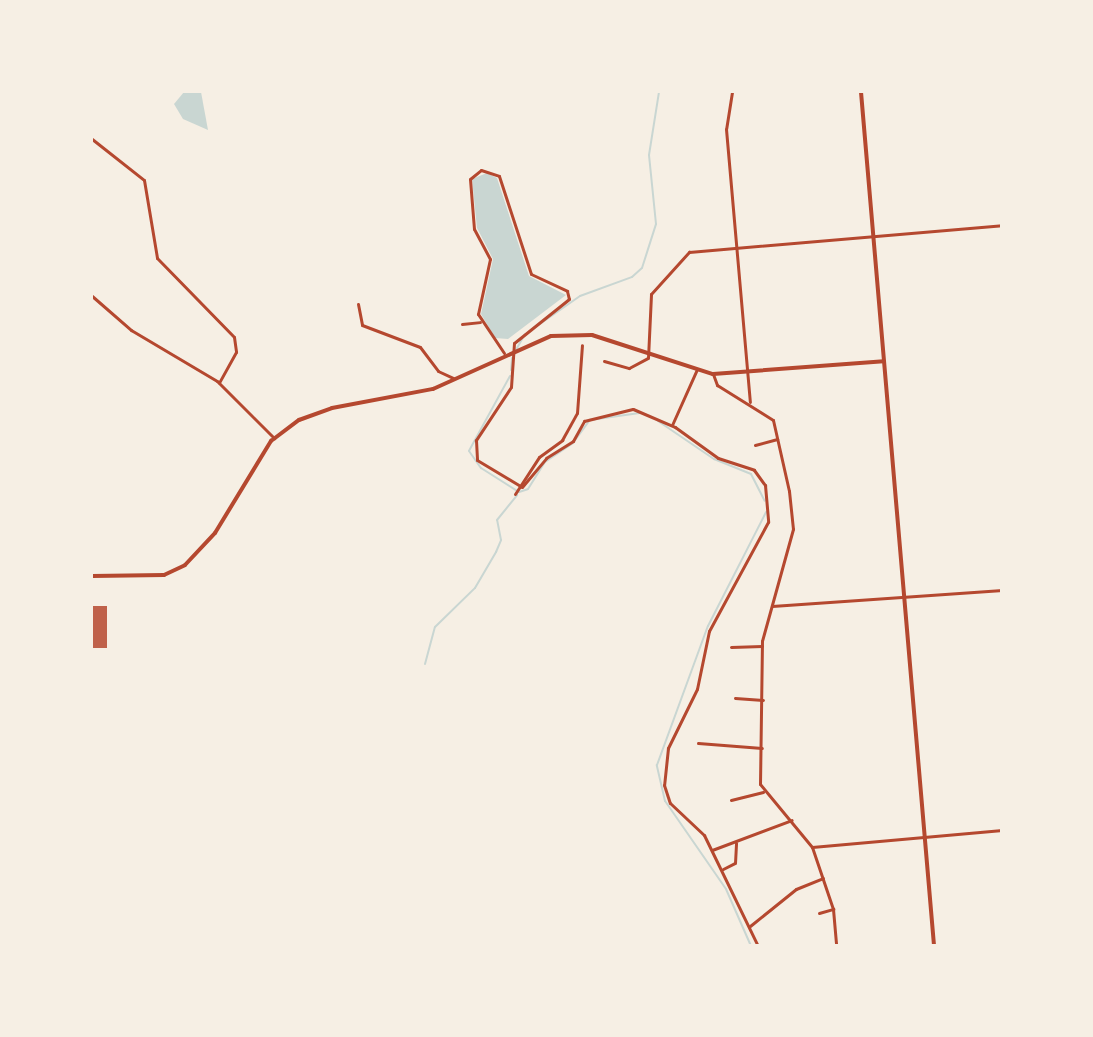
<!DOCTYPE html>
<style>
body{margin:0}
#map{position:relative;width:1093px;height:1037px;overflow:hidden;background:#f6efe4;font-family:Karla,sans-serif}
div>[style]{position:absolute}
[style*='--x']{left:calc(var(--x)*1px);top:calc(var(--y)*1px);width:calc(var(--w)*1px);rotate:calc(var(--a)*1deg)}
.water>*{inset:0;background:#c9d6d2}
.stream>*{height:2px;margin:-1px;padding:0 1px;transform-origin:1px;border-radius:1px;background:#c9d6d2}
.building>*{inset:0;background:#bf614a;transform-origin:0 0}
.minor>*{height:3px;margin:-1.5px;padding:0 1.5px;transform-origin:1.5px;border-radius:1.5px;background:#b5482f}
.tertiary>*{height:4px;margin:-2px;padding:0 2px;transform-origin:2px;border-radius:2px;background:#b5482f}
span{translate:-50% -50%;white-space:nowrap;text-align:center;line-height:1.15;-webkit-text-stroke:6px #f6efe4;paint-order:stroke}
.frame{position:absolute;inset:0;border:93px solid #f6efe4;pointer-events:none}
</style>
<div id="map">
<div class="water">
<i style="clip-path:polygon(184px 92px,201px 92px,208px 130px,183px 119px,174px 104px)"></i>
<i style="clip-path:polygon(487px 173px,497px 178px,529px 276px,566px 295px,508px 339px,495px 338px,481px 314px,493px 259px,477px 228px,472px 179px)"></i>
</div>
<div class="stream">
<i style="--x:537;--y:326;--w:52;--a:-34.9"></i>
<i style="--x:580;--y:296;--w:55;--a:-20.1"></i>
<i style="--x:632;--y:277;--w:13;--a:-42"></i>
<i style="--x:642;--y:268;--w:46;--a:-72.3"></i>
<i style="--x:656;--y:224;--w:69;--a:-95.8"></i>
<i style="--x:649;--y:155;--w:64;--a:-81"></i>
<i style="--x:516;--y:350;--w:18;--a:-61"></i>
<i style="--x:511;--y:370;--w:12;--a:-85"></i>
<i style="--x:510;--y:376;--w:85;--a:118.7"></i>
<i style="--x:469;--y:451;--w:21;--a:55"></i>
<i style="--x:481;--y:468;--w:45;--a:32.3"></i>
<i style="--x:519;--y:492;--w:9;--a:-18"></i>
<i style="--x:528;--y:489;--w:32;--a:-58"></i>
<i style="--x:545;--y:462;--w:34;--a:-34"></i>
<i style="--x:573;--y:443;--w:29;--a:-54"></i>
<i style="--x:590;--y:420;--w:50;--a:-8"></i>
<i style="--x:658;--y:421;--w:68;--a:34.2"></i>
<i style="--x:714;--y:459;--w:40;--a:22"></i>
<i style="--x:751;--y:474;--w:30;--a:63"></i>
<i style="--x:425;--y:664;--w:38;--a:-75"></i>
<i style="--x:435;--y:627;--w:56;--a:-44.3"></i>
<i style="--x:475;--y:588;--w:42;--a:-59.7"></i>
<i style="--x:496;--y:552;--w:13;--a:-67"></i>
<i style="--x:501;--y:540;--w:20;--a:-101"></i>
<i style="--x:497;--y:520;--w:32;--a:-51"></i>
<i style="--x:751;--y:946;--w:62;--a:-113.7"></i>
<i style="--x:726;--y:889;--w:107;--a:-124.7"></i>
<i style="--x:665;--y:801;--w:37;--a:-103"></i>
<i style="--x:657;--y:765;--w:148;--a:-69.9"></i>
<i style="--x:708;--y:626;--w:128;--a:-63"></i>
</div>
<div class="building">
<i style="left:92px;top:606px;width:15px;height:42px"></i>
</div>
<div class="minor">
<i style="--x:732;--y:92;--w:37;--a:99"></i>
<i style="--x:726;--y:129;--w:274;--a:85"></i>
<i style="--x:92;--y:139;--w:66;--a:38.3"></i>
<i style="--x:144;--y:180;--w:79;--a:80.5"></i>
<i style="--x:157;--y:258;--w:110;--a:45.7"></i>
<i style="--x:234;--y:337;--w:15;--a:82"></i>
<i style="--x:236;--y:352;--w:35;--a:119"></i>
<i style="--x:92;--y:296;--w:52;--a:41.1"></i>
<i style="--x:131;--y:330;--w:100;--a:30.7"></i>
<i style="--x:217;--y:381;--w:81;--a:45"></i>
<i style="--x:358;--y:304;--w:21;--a:79"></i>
<i style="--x:362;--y:325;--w:62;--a:20.8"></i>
<i style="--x:420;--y:347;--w:30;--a:53"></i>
<i style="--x:438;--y:371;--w:17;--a:25"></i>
<i style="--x:462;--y:324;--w:18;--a:-6"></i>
<i style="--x:504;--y:353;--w:47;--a:-123.7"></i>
<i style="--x:478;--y:314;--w:56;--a:-77.7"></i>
<i style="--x:490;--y:259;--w:34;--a:-118"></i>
<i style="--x:474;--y:229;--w:50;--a:-94.6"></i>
<i style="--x:470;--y:179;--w:14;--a:-39"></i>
<i style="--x:481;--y:170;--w:19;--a:18"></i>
<i style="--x:499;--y:176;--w:103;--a:71.9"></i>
<i style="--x:531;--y:274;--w:40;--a:25"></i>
<i style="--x:567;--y:291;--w:8;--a:76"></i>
<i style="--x:569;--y:299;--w:70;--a:141.3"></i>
<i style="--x:514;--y:343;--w:44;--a:93.9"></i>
<i style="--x:511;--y:387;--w:64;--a:123.4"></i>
<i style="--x:476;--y:440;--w:20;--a:87"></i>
<i style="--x:477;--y:460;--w:52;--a:31"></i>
<i style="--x:522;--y:487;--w:38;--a:-50"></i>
<i style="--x:546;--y:458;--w:32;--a:-32"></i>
<i style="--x:573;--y:441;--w:23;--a:-61"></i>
<i style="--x:584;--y:421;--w:50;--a:-13.8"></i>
<i style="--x:633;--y:409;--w:46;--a:23.2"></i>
<i style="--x:675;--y:427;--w:53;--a:35.8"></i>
<i style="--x:718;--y:458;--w:38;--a:18"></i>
<i style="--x:754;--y:470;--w:19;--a:54"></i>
<i style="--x:765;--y:485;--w:37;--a:85"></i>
<i style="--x:768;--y:522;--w:124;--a:118.4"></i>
<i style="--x:709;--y:631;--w:59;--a:101.7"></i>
<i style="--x:697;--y:689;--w:66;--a:116.2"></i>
<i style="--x:668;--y:748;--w:37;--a:96"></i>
<i style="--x:664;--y:785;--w:19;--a:72"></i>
<i style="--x:670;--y:803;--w:47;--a:43.3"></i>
<i style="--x:704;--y:835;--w:123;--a:64.1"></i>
<i style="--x:604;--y:361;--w:26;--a:16"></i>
<i style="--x:629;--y:368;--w:21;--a:-28"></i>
<i style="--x:648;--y:358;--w:64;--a:-87.3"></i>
<i style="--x:651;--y:294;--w:57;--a:-47.9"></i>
<i style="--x:689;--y:252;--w:314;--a:-4.9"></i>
<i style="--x:713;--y:374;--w:12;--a:70"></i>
<i style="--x:717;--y:385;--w:66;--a:32"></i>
<i style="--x:773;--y:420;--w:73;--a:77.3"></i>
<i style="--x:789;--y:491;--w:38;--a:84"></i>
<i style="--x:793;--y:529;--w:116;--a:105.5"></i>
<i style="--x:762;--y:641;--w:143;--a:90.8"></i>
<i style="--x:760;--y:784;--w:82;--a:50.5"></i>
<i style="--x:812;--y:847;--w:65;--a:71.3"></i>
<i style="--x:833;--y:909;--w:37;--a:85"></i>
<i style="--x:672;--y:425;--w:61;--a:-65.9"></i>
<i style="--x:755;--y:445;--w:23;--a:-15"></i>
<i style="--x:515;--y:494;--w:44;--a:-57"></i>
<i style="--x:539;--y:457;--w:29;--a:-36"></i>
<i style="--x:562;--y:440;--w:31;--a:-61"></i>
<i style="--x:577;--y:413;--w:68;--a:-85.8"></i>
<i style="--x:772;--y:606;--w:231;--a:-4"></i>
<i style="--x:731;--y:647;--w:31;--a:-2"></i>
<i style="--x:735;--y:698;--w:28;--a:4"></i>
<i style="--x:698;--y:743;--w:64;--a:4.5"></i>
<i style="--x:731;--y:800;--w:33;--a:-14"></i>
<i style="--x:812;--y:847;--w:191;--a:-5.1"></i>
<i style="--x:712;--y:850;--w:85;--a:-20.6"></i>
<i style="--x:723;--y:869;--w:13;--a:-27"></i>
<i style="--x:735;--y:863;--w:20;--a:-87"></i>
<i style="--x:819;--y:913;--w:15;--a:-16"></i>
<i style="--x:750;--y:926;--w:59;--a:-38.8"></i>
<i style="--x:796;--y:889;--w:29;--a:-22"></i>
</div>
<div class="tertiary">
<i style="--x:861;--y:92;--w:857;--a:85.11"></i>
<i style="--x:92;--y:576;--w:72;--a:-0.8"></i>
<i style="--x:164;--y:575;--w:23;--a:-25"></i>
<i style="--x:185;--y:565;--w:44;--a:-46.8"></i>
<i style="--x:215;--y:533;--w:108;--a:-58.7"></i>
<i style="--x:271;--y:441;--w:35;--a:-37"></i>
<i style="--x:299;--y:420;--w:35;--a:-20"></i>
<i style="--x:332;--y:408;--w:103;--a:-10.7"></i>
<i style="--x:433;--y:389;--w:129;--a:-24.2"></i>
<i style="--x:551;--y:336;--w:41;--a:-1.4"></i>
<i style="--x:592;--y:335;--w:127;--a:17.9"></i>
<i style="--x:713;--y:374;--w:171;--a:-4.3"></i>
</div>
<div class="frame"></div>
</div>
